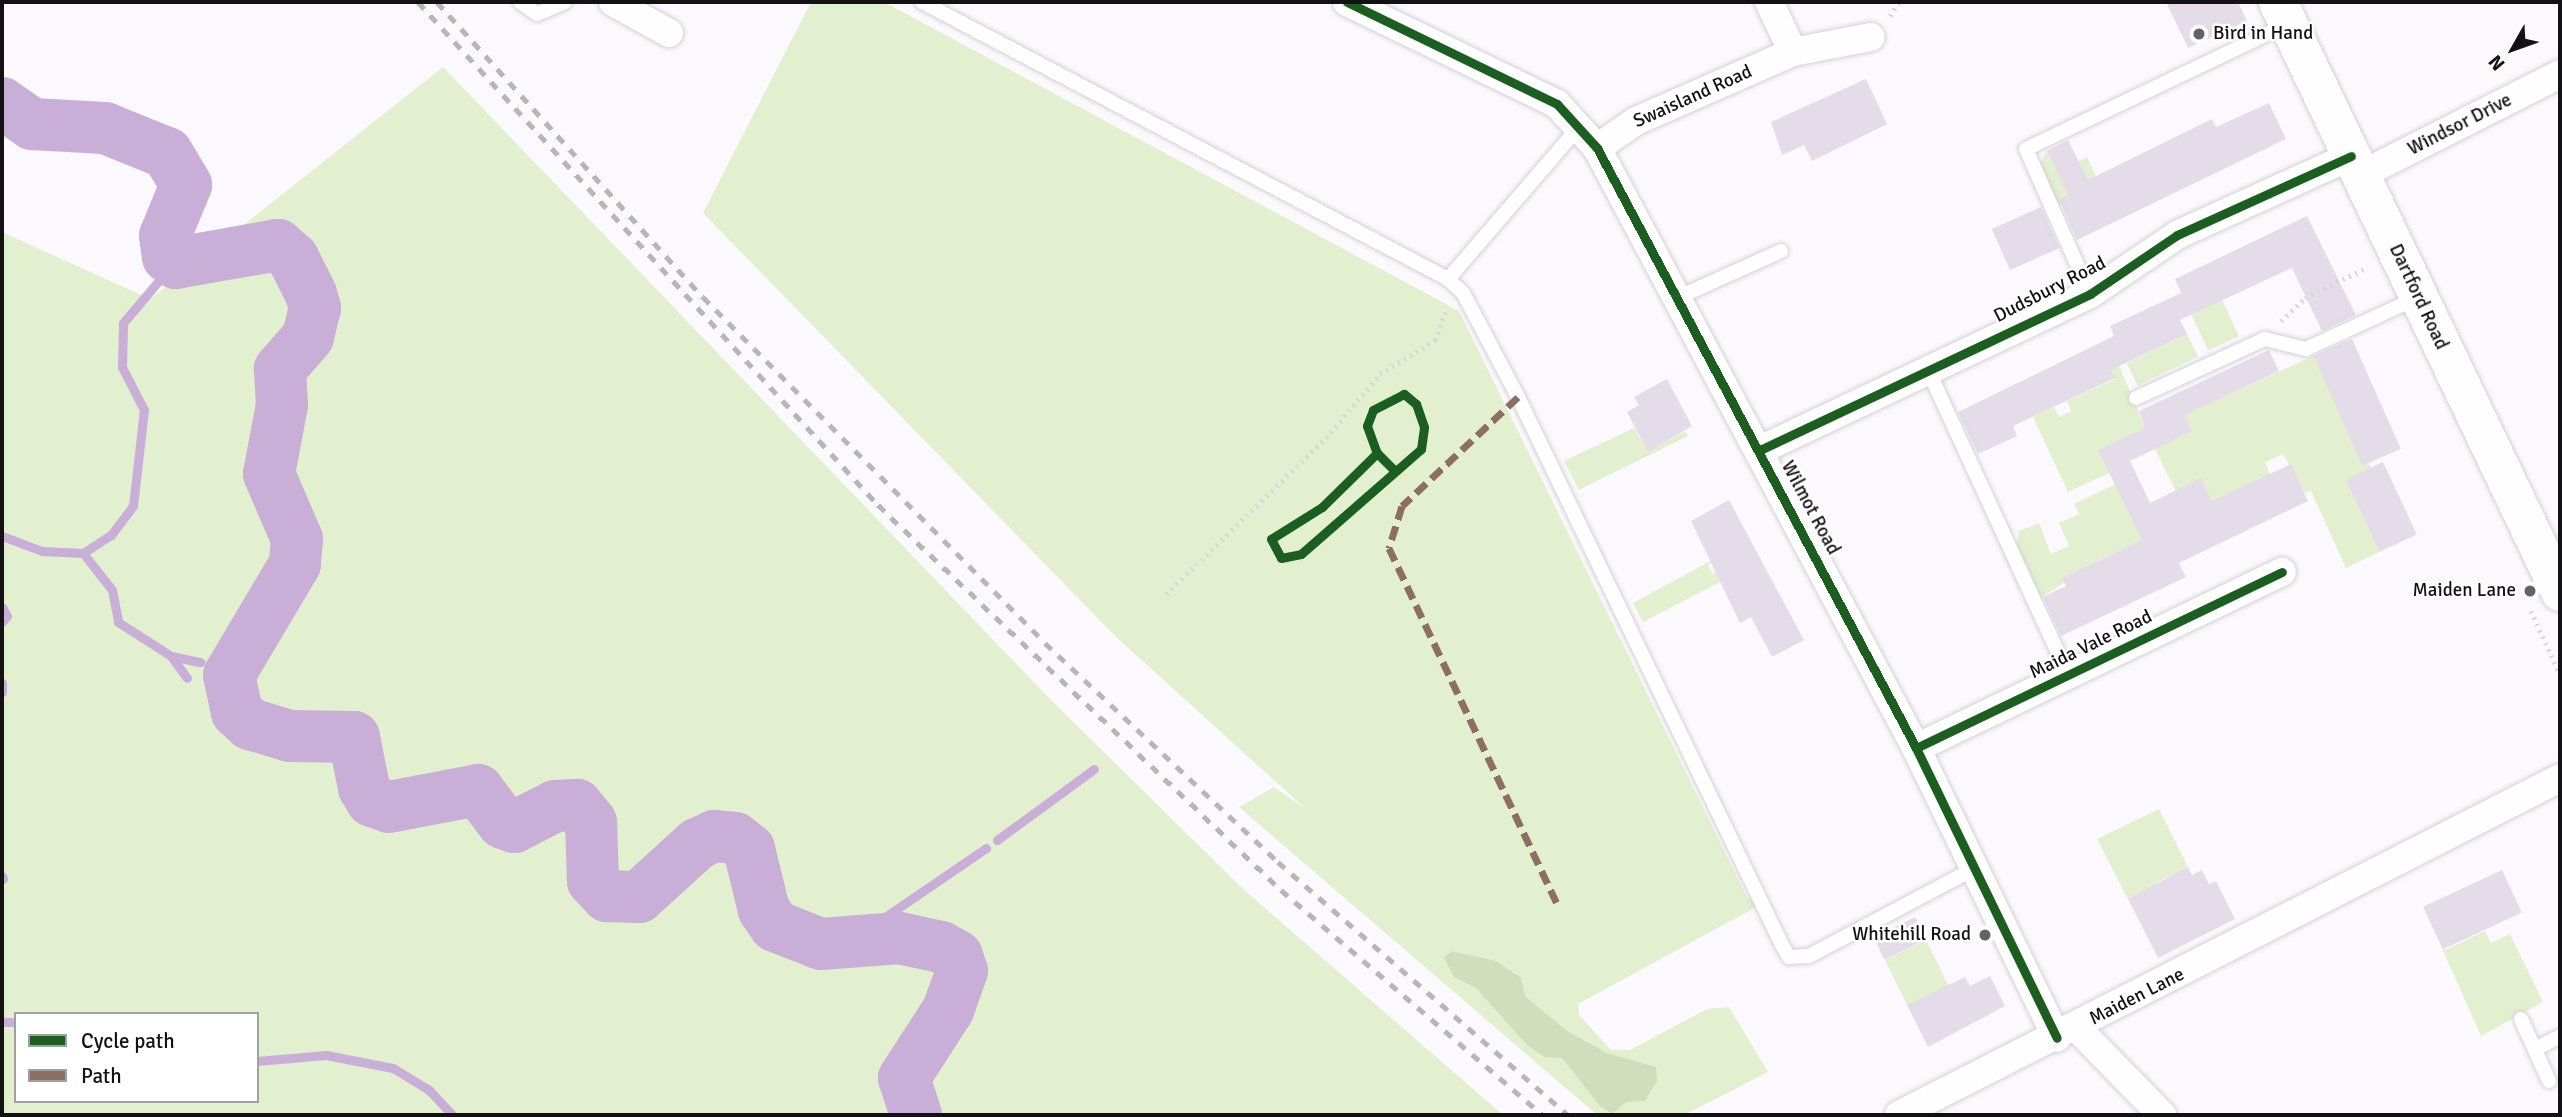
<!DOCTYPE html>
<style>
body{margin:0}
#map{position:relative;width:2562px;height:1117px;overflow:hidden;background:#fbf9fd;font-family:Signika,sans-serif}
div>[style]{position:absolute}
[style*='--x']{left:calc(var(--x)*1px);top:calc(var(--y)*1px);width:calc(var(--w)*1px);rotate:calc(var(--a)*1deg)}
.green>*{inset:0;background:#e2f0cf;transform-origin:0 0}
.forest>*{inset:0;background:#d0debc}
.stream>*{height:9px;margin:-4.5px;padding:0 4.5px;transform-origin:4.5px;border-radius:4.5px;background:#c9aed7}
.river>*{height:52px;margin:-26px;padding:0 26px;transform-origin:26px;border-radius:26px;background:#c9aed7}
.building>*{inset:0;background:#e5dcea;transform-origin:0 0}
.path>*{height:4.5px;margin-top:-2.25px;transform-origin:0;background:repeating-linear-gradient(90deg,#d7d7d8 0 2px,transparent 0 7px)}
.roads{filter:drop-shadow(0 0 2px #d3d1d4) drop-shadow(0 0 2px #d3d1d4)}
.lane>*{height:14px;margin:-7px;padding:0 7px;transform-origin:7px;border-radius:7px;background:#fefeff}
.street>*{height:28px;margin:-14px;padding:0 14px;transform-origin:14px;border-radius:14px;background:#fefeff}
.primary>*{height:38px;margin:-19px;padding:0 19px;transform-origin:19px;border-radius:19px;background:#fefeff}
.rail>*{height:5px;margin-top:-2.5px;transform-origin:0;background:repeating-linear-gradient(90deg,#b7b6b7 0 9px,transparent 0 18px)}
.quiet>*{height:7px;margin-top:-3.5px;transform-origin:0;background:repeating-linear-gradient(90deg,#8d6e63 0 14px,transparent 0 21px)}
.cycleway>*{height:9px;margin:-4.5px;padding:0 4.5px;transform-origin:4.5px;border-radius:4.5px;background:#1b5e20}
.dots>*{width:19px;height:19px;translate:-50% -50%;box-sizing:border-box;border:4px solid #fff;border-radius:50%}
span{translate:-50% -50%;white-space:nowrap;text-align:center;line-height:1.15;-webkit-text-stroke:5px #fff;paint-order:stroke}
.poi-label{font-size:19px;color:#121113}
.left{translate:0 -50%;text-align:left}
.right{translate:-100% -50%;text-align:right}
.street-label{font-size:19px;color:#121113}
.frame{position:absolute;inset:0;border:4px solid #121113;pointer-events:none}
.legend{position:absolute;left:14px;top:1012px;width:245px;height:91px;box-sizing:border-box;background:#fff;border:2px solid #a0a0a1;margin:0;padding:9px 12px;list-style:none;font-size:21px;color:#121113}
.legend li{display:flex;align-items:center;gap:14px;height:35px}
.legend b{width:35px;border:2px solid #a0a0a1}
.north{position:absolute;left:2478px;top:14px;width:70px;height:70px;-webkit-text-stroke:5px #fff;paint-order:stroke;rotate:230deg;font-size:19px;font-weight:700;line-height:28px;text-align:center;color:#121113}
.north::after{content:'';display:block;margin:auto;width:24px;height:32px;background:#121113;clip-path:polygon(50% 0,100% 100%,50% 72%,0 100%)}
</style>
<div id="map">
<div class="green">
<i style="clip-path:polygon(811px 2px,884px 2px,1459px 311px,1747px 897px,1758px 906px,1578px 1004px,1579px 1015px,1611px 1050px,1630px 1050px,1707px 1009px,1729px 1007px,1768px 1072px,1684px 1115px,1597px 1115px,1239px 807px,1274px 787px,1307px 810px,1116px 637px,703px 213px)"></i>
<i style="clip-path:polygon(evenodd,443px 67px,1050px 699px,1243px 889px,1503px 1115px,2px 1115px,2px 232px,150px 299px,443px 67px,16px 1014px,257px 1014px,257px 1101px,16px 1101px,16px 1014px)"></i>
<i style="clip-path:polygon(2047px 151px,2057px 171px,2087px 157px,2100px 185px,2057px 207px,2038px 166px)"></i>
<i style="left:2222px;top:300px;width:40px;height:34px;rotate:65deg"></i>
<i style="left:2187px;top:334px;width:25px;height:67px;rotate:64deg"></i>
<i style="clip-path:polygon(2346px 341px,2351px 348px,2318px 364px,2371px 468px,2381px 551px,2346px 568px,2311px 491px,2305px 493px,2283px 454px,2265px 462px,2270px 474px,2213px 502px,2201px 479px,2183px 487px,2205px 550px,2155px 449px,2107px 467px,2109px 473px,2068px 492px,2033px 417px,2054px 407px,2059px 417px,2071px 411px,2067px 401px,2115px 379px,2110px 367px,2118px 363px,2147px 432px)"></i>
<i style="clip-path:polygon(1634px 428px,1648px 451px,1685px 431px,1688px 436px,1579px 490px,1564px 461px)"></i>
<i style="clip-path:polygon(2116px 484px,2127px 508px,2148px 498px,2165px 535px,2125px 557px,2121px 550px,2101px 559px,2042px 597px,2047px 618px,2017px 544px,2019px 531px,2039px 523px,2051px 554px,2069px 546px,2059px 523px,2079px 514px,2074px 504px)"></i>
<i style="clip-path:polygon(1718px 557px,1708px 565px,1713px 574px,1725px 568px,1730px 577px,1643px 622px,1633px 603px)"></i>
<i style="clip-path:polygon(2159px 809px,2188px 867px,2179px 873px,2180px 900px,2168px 877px,2158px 882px,2162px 890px,2128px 899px,2097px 839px)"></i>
<i style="clip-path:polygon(2424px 908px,2445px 950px,2485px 931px,2491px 943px,2510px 934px,2543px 1002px,2481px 1036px)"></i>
<i style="clip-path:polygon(1926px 940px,1953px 995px,1907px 1005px,1885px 960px)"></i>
</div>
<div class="forest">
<i style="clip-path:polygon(1451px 951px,1496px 961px,1521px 978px,1525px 996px,1567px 1031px,1607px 1053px,1656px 1067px,1657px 1081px,1645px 1101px,1626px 1102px,1612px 1114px,1600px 1106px,1562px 1058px,1545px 1057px,1528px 1046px,1476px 988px,1454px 977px,1444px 958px)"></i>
</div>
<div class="stream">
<i style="--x:2;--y:536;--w:43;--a:20.6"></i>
<i style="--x:42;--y:551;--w:41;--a:2.8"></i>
<i style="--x:83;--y:553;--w:33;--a:-33"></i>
<i style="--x:111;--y:535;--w:36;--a:-53"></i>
<i style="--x:133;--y:506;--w:97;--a:-83.5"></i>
<i style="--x:144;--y:410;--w:48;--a:-117.1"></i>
<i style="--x:122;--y:367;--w:44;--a:-88.7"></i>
<i style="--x:123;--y:323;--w:59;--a:-49.8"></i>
<i style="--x:83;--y:553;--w:47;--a:51.9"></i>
<i style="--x:112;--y:590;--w:33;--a:79"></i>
<i style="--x:118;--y:622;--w:63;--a:32.7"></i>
<i style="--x:171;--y:656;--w:27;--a:54"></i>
<i style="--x:2;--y:607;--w:10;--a:61"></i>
<i style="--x:7;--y:616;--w:8;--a:130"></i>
<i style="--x:171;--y:656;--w:30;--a:12"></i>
<i style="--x:2;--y:683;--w:9;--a:90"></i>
<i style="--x:997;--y:840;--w:120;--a:-36.2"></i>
<i style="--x:2;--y:876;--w:3;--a:72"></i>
<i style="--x:844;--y:945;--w:172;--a:-34.3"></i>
<i style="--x:2;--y:1022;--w:14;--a:0"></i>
<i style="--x:257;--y:1061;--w:69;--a:-5"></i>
<i style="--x:326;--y:1055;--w:68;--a:11"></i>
<i style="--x:393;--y:1068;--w:42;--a:31.4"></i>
<i style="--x:429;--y:1090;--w:34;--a:47"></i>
</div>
<div class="river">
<i style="--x:2;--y:103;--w:37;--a:35"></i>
<i style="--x:32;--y:124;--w:73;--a:3.1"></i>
<i style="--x:105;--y:128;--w:67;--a:22"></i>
<i style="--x:167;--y:153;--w:37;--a:59"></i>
<i style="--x:186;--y:185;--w:55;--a:112.4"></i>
<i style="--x:165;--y:236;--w:21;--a:82"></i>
<i style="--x:168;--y:257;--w:10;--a:37"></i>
<i style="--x:176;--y:263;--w:104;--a:-10"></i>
<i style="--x:278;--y:245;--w:20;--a:41"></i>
<i style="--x:293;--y:258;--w:40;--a:63.4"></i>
<i style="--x:311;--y:294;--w:15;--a:74"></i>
<i style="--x:315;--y:308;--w:30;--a:104"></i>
<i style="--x:308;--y:337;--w:43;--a:131.2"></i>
<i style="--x:280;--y:369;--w:36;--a:87"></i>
<i style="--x:282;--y:405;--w:70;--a:100.7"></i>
<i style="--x:269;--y:474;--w:71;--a:66.7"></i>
<i style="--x:297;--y:539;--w:25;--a:95"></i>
<i style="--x:295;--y:564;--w:129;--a:120.7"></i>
<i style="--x:229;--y:675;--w:38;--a:78"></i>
<i style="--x:237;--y:712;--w:18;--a:43"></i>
<i style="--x:250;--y:724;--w:42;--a:16.7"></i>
<i style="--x:290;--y:736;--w:64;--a:0.9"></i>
<i style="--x:354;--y:737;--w:52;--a:78.9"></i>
<i style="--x:364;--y:788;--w:15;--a:58"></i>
<i style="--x:372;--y:801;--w:18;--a:19"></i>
<i style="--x:389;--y:807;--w:91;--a:-10.8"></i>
<i style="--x:478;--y:790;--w:41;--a:52.9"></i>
<i style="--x:503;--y:823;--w:12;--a:20"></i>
<i style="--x:514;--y:827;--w:46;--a:-27.1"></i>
<i style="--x:555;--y:806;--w:22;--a:-3"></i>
<i style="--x:577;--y:805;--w:22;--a:51"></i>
<i style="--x:591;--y:822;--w:59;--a:88.1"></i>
<i style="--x:593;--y:881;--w:21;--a:47"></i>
<i style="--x:607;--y:896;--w:32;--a:2"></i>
<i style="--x:639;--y:897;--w:79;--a:-42.4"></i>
<i style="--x:697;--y:844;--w:19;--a:-25"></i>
<i style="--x:714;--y:836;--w:21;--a:5"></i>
<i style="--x:735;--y:838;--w:18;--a:38"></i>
<i style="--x:749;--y:849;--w:63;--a:76.2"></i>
<i style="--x:764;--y:910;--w:19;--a:55"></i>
<i style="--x:775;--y:926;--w:49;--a:21.4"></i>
<i style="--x:821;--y:944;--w:78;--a:-4.4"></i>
<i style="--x:899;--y:938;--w:43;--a:12.1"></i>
<i style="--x:941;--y:947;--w:18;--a:29"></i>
<i style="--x:957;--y:956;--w:16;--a:72"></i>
<i style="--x:962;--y:971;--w:41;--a:109.7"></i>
<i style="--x:948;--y:1010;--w:81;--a:122.9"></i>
<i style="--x:904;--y:1078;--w:39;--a:72"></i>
</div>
<div class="building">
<i style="clip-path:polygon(2166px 2px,2238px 2px,2247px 21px,2188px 48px)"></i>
<i style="clip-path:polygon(1866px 79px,1887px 124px,1812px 161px,1804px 145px,1782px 155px,1771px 122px)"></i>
<i style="clip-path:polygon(2269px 103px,2286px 139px,2077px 240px,2059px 199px,2068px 195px,2047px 151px,2068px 140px,2088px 180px,2212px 119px,2216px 127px)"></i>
<i style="left:2041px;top:207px;width:45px;height:54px;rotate:66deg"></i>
<i style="clip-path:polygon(2307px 216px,2356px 315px,2322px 331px,2292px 268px,2180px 320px,2187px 334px,2111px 370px,2115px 378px,2013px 426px,2017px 436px,1978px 454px,1958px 412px,2114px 336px,2110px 326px,2181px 293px,2175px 279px)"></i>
<i style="left:2352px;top:339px;width:120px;height:42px;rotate:66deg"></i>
<i style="clip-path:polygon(2269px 350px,2279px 371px,2185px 415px,2192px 431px,2130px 461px,2150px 503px,2201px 478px,2212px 501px,2291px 464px,2308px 501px,2179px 563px,2186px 577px,2061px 636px,2043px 597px,2066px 586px,2062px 578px,2142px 540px,2098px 450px,2145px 428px,2139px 411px)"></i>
<i style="clip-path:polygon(1667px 379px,1692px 426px,1648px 452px,1627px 412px,1639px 405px,1634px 397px)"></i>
<i style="left:2383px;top:462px;width:80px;height:41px;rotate:65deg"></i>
<i style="clip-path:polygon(1729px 500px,1804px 640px,1772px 657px,1751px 617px,1740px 623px,1691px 521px)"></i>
<i style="clip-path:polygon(2188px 867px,2192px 875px,2202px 870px,2209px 884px,2216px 881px,2235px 919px,2158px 958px,2128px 899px)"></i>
<i style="left:2502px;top:870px;width:47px;height:87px;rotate:65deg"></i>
<i style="left:1915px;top:917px;width:25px;height:46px;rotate:64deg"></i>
<i style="clip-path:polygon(1990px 976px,2005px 1006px,1928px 1047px,1907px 1005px,1965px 977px,1970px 986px)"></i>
</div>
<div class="path">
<i style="--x:1890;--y:16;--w:17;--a:-57"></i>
<i style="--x:2281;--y:321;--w:33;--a:-44"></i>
<i style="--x:2305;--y:298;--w:68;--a:-26.2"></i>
<i style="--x:1166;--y:594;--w:223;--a:-44.3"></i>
<i style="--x:1326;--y:438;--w:84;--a:-49.8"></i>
<i style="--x:1380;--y:374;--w:65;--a:-31.7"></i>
<i style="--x:1435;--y:340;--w:33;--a:-69"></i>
<i style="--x:2531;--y:611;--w:69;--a:65.3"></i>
</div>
<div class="roads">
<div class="lane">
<i style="--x:520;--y:2;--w:21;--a:35"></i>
<i style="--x:537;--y:14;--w:30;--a:-23"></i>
<i style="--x:922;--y:2;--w:594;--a:27.77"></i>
<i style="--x:1578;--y:128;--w:199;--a:130.7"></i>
<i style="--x:1448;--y:279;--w:21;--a:43"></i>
<i style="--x:1463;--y:293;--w:118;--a:62.1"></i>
<i style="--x:1518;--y:397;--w:608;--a:64.28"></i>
<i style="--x:1782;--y:945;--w:14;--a:60"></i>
<i style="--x:1789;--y:957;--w:20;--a:-3"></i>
<i style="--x:1809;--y:956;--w:186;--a:-27.9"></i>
<i style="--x:2090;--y:294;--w:158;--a:-113.8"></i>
<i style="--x:2026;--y:149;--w:288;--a:-25.5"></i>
<i style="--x:1679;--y:297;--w:112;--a:-24.3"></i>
<i style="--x:1928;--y:370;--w:337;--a:65.3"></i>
<i style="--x:2136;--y:398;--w:142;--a:-24.6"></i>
<i style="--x:2265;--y:339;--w:42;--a:13.7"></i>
<i style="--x:2306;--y:349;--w:122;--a:-24.7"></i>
<i style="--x:2521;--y:1019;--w:68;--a:65.7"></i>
<i style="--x:2535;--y:1049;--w:28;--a:-27"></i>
</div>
<div class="street">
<i style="--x:613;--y:2;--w:64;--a:29"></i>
<i style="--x:1347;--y:2;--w:233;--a:25.9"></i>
<i style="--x:1557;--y:104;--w:59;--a:47.7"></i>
<i style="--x:1597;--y:148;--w:680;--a:62"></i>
<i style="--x:1916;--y:748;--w:322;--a:64.1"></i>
<i style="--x:1769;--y:2;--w:55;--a:64.4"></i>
<i style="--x:1597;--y:148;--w:47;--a:-34.7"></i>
<i style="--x:1636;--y:121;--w:171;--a:-23.7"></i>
<i style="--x:1793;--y:52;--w:79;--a:-10.9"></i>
<i style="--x:2361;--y:175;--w:223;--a:-26.9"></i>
<i style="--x:1760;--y:450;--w:365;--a:-25.3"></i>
<i style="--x:2090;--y:294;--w:105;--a:-34.1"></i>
<i style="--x:2177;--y:235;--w:191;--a:-24.4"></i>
<i style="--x:1916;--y:748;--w:406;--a:-25.7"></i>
<i style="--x:2077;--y:1028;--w:122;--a:45.7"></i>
<i style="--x:1899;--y:1115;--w:742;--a:-27.01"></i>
</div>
<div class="primary">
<i style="--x:2278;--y:2;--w:654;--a:64.45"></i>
</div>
</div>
<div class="rail">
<i style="--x:418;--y:2;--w:682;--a:47.56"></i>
<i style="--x:878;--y:505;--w:557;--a:43.69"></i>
<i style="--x:1281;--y:890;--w:345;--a:40.7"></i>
<i style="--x:437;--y:2;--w:397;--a:48"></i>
<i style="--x:703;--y:297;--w:486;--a:45.3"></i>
<i style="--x:1045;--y:643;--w:320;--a:43.2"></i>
<i style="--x:1278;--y:862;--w:385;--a:41.1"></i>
</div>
<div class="quiet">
<i style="--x:1518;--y:397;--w:159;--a:136.8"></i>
<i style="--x:1402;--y:506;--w:44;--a:107.2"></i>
<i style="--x:1389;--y:548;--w:394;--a:64.7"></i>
</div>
<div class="cycleway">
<i style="--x:1347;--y:2;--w:233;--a:25.9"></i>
<i style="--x:1557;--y:104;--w:59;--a:47.7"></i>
<i style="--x:1597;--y:148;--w:680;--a:62"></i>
<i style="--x:1916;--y:748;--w:322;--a:64.1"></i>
<i style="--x:1760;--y:450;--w:365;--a:-25.3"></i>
<i style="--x:2090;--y:294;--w:105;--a:-34.1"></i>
<i style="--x:2177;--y:235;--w:191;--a:-24.4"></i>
<i style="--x:1377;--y:453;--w:77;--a:135.5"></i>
<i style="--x:1322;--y:507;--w:60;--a:147.9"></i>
<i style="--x:1271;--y:539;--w:21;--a:62"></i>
<i style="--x:1281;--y:558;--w:20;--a:-11"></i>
<i style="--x:1301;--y:554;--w:159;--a:-41.2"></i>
<i style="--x:1421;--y:449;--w:22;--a:-82"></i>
<i style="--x:1424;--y:427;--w:24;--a:-109"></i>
<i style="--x:1416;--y:404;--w:16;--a:-140"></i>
<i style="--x:1404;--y:394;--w:35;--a:153"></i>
<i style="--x:1373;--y:410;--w:17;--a:111"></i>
<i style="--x:1367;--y:426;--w:29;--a:70"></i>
<i style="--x:1377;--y:453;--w:24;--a:45"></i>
<i style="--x:1916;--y:748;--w:406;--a:-25.7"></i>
</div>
<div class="dots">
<i style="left:2199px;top:34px;background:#646265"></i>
<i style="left:2530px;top:591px;background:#646265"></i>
<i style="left:1985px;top:935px;background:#646265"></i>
</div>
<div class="poi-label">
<span class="left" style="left:2213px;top:34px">Bird in Hand</span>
<span class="right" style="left:2516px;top:591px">Maiden Lane</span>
<span class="right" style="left:1971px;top:935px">Whitehill Road</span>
</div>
<div class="street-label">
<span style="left:1693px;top:97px;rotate:-24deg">Swaisland Road</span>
<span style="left:2460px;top:125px;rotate:-27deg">Windsor Drive</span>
<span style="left:2050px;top:290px;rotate:-27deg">Dudsbury Road</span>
<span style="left:2418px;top:297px;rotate:65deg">Dartford Road</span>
<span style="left:1810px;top:508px;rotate:62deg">Wilmot Road</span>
<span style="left:2091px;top:645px;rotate:-26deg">Maida Vale Road</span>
<span style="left:2137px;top:997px;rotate:-27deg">Maiden Lane</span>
</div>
<div class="frame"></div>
<ul class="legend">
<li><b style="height:9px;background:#1b5e20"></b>Cycle path</li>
<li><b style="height:9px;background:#8d6e63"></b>Path</li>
</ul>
<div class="north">N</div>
</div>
